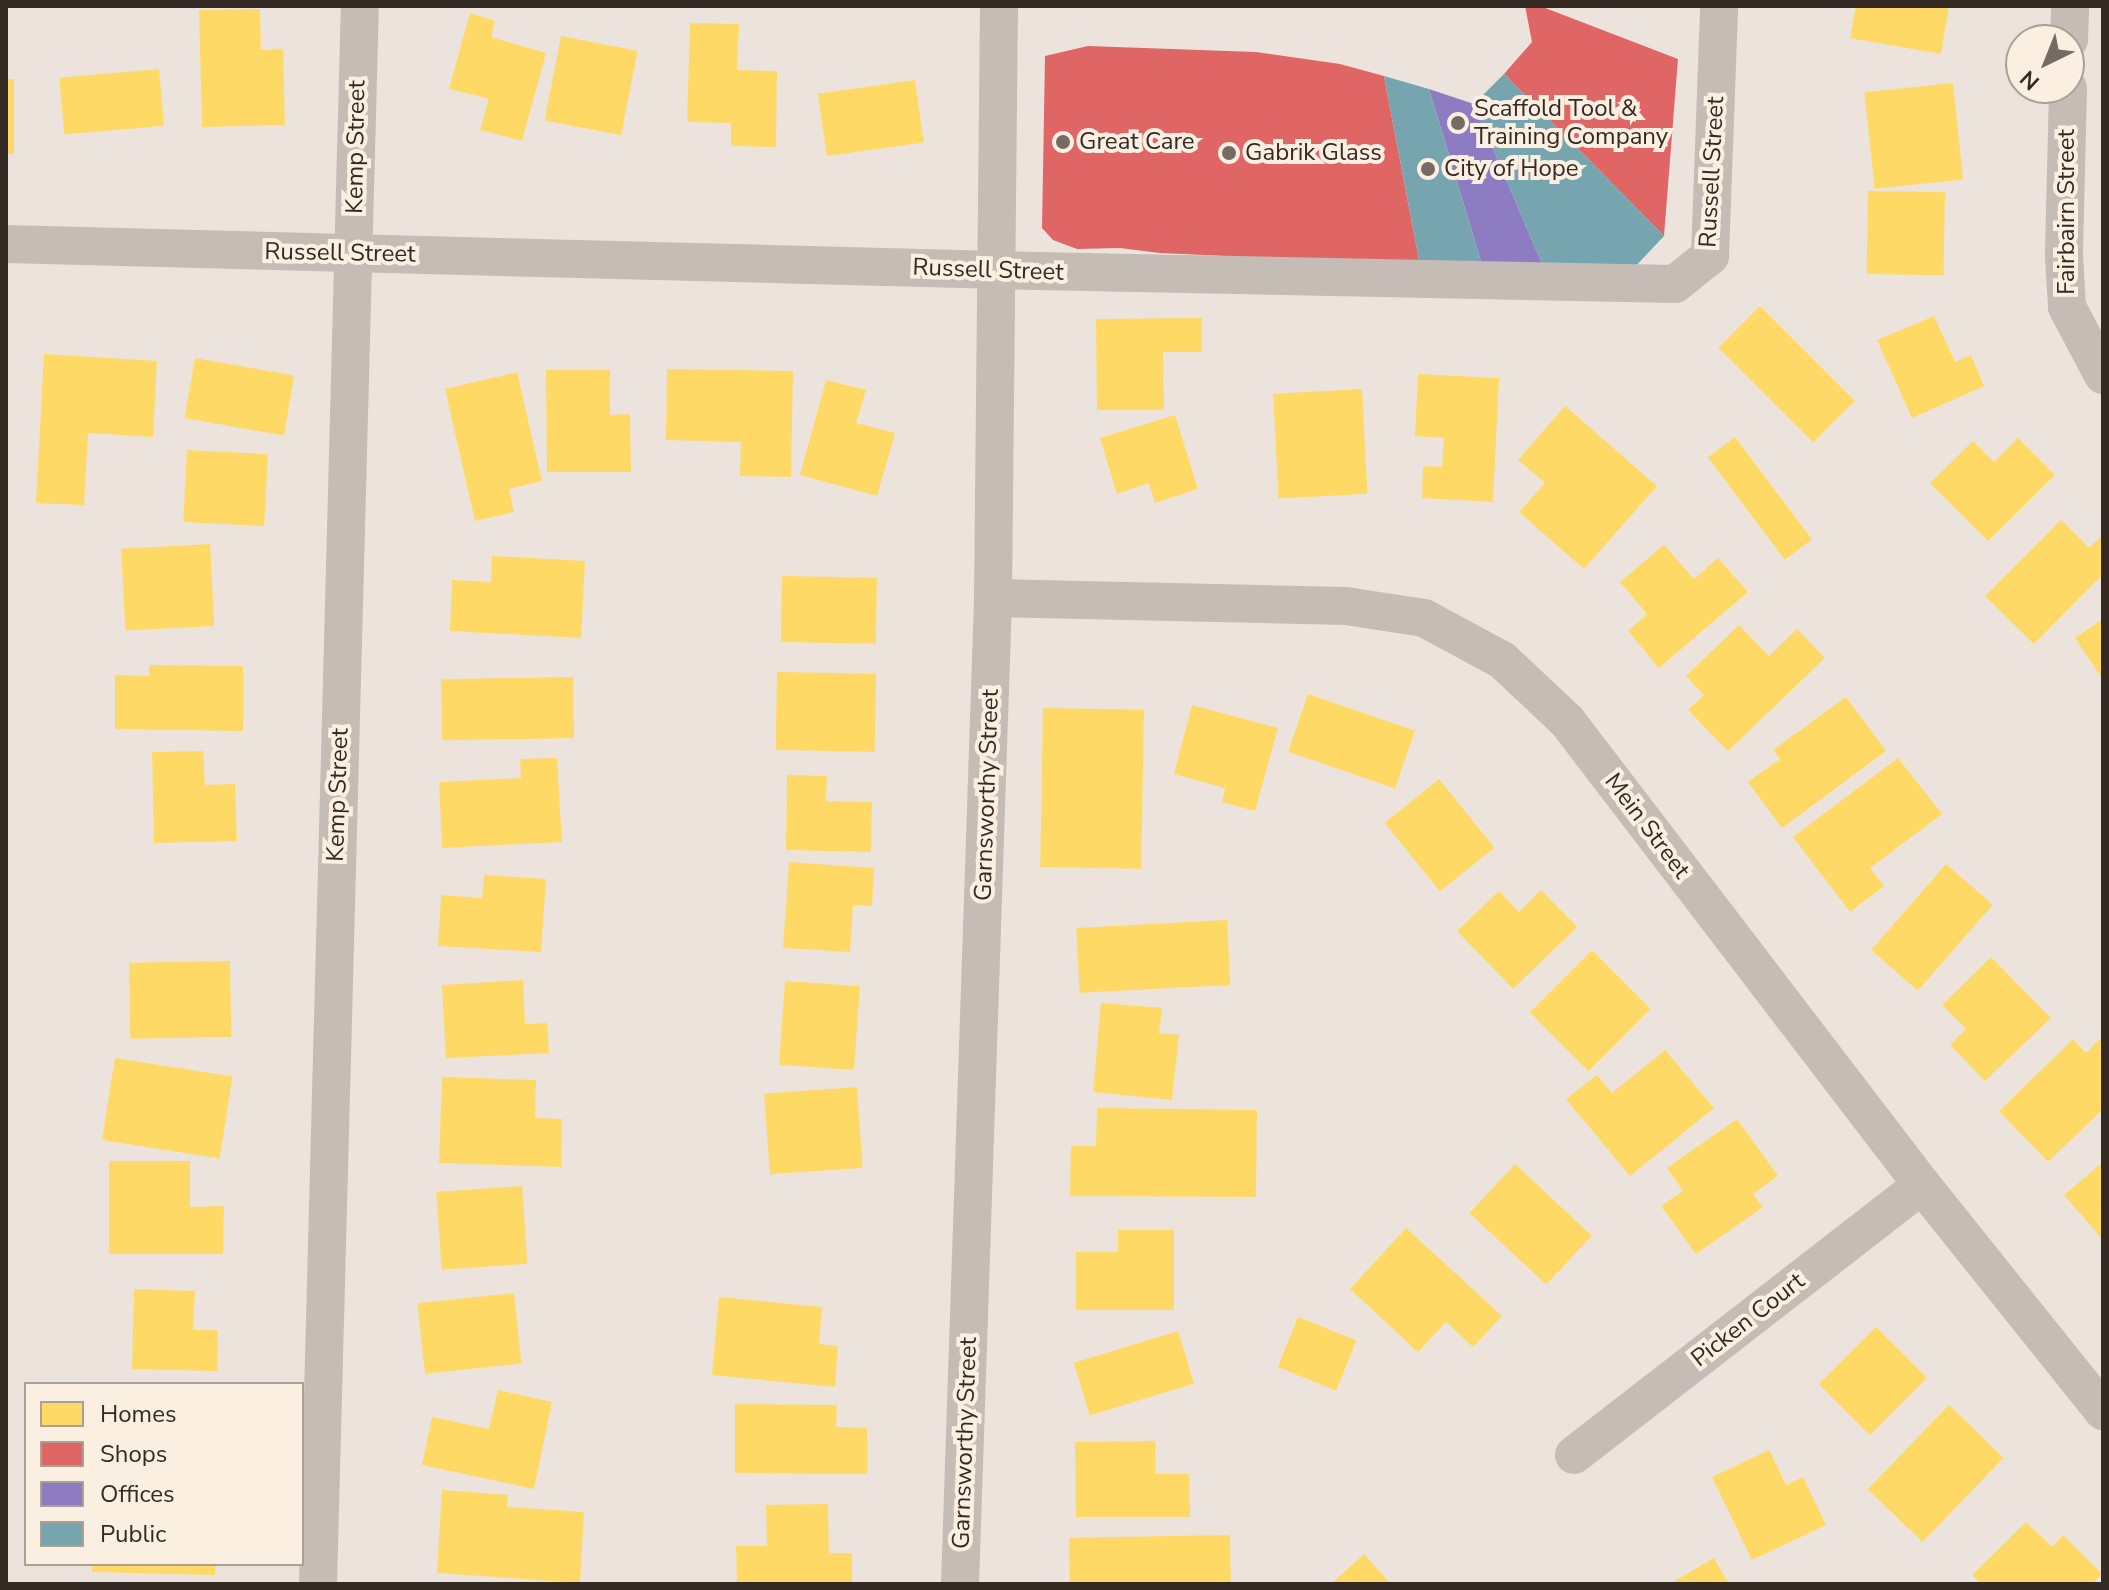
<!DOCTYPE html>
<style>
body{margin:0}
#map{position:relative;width:2109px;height:1590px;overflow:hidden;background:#ece4dc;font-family:"Nunito Sans",sans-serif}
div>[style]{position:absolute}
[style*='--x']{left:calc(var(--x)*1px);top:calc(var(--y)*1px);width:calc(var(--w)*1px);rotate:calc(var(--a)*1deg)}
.homes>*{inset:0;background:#ffd966;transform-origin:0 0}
.shops>*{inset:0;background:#e06666}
.offices>*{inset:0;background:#8e7cc3}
.public>*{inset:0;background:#76a5af}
.street>*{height:38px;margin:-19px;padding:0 19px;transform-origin:19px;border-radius:19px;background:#c5bcb5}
.dots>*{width:22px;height:22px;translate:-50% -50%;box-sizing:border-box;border:4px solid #fbefe2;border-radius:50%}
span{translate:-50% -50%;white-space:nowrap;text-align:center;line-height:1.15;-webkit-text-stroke:8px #fbefe2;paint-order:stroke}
.poi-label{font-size:24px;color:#352924}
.left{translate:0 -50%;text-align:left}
.street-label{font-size:24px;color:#352924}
.frame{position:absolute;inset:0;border:8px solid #352924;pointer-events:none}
.legend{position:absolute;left:24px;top:1382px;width:280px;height:184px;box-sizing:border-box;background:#fbefe2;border:2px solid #aca096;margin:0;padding:10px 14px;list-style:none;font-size:24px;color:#352924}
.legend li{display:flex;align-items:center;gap:16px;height:40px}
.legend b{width:40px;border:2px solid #aca096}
.north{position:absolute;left:2005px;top:24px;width:80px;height:80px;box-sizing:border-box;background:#fbefe2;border:2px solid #aca096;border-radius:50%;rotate:223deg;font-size:22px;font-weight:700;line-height:32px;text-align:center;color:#352924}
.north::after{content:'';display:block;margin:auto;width:28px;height:36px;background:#756a64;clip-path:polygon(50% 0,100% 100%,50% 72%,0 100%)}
</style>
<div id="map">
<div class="homes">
<i style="clip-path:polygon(1856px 6px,1949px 6px,1941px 54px,1850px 38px)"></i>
<i style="clip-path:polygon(260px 9px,261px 50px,283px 49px,285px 125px,202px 127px,199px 10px)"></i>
<i style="clip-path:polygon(470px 13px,495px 21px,491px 37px,546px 53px,522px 141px,480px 130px,489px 99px,449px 89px)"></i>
<i style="clip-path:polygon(690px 23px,739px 24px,737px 70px,777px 71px,776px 147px,731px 146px,731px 123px,687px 122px)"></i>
<i style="left:561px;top:36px;width:78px;height:86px;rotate:11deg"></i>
<i style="left:159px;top:69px;width:57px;height:100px;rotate:85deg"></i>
<i style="left:6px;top:79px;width:8px;height:75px"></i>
<i style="left:915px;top:80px;width:63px;height:98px;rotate:82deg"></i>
<i style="left:1953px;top:83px;width:97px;height:89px;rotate:84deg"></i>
<i style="left:1868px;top:191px;width:77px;height:83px;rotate:1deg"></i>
<i style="left:1760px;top:306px;width:134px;height:59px;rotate:45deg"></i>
<i style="clip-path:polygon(1934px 316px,1955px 362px,1971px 355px,1984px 386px,1912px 418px,1877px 340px)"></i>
<i style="clip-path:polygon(1202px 318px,1202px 352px,1163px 352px,1164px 410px,1097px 410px,1096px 319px)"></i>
<i style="clip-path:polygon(44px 354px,157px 361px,153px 437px,88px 433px,84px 505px,36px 503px)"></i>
<i style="left:195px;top:358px;width:101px;height:61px;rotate:10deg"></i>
<i style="clip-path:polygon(667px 369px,793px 371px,791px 477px,740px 476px,741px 442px,666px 440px)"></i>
<i style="clip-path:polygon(546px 370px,610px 370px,610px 415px,630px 414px,631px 472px,547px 472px)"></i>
<i style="clip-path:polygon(517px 372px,542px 481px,509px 489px,514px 512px,475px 521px,445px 389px)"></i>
<i style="clip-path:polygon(1418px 374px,1499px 378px,1493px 502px,1422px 498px,1423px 466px,1442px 467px,1444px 438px,1415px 436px)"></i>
<i style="clip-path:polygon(826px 380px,866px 390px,856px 423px,895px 433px,877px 496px,800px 475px)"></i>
<i style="left:1362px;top:389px;width:105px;height:89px;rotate:87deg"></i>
<i style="clip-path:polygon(1565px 406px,1657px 486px,1584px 569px,1519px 512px,1545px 483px,1518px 460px)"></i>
<i style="clip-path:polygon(1175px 415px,1198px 489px,1155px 503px,1149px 483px,1117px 494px,1100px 438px)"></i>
<i style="left:1735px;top:437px;width:128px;height:34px;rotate:53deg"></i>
<i style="clip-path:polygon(2018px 438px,2055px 475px,1988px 541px,1930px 483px,1973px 441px,1994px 462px)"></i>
<i style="left:187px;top:450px;width:81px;height:72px;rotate:3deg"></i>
<i style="clip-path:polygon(2061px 520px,2089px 548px,2101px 537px,2103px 539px,2103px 574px,2034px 644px,1985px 596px)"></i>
<i style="left:210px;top:544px;width:82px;height:89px;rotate:87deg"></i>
<i style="clip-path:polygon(1664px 545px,1694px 579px,1718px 558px,1748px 592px,1659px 668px,1628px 631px,1647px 614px,1620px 582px)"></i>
<i style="clip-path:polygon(492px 556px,585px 561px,581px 638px,450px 631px,452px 580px,491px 582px)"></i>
<i style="left:782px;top:576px;width:95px;height:66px;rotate:1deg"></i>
<i style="clip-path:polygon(2103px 619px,2103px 680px,2075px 638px)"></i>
<i style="clip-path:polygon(1739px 625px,1769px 656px,1797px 629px,1825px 658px,1728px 751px,1688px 710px,1704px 695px,1686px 676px)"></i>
<i style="clip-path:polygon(149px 665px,243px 666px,243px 731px,115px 729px,115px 675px,149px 676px)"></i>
<i style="left:777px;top:672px;width:99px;height:78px;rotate:1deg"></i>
<i style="left:573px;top:677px;width:61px;height:132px;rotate:89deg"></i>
<i style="left:1308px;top:694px;width:113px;height:61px;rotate:19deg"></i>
<i style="clip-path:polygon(1846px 697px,1886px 751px,1782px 828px,1748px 782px,1780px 759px,1773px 750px)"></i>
<i style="clip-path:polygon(1192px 705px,1278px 728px,1255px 811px,1222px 802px,1225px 788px,1174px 774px)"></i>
<i style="left:1043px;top:708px;width:101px;height:159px;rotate:1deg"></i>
<i style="clip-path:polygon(203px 751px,205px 785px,235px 784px,237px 841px,154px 843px,152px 752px)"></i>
<i style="clip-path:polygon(557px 758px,562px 842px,442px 848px,439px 782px,521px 778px,520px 759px)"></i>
<i style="clip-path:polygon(1898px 758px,1942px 814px,1870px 868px,1884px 886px,1850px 912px,1793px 837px)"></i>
<i style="clip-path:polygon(787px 775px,827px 776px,826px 801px,872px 802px,871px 852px,786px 850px)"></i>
<i style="left:1439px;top:779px;width:88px;height:70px;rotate:51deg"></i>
<i style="clip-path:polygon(789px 862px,874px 868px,872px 906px,853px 905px,850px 952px,783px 948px)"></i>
<i style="left:1946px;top:864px;width:62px;height:114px;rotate:41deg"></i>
<i style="clip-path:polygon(484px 875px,546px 879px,541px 952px,438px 946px,441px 895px,482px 898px)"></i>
<i style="clip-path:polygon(1541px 890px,1577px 927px,1513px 989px,1457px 931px,1499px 891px,1519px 912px)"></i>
<i style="left:1227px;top:920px;width:65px;height:151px;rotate:87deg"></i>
<i style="left:1592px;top:950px;width:83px;height:88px;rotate:45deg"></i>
<i style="clip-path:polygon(1991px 957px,2051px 1018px,1985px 1081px,1950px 1045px,1966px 1029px,1942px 1005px)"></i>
<i style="left:230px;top:961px;width:76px;height:101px;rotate:89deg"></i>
<i style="clip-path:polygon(523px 980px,525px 1024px,547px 1023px,549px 1053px,446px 1058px,442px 985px)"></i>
<i style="left:785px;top:981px;width:75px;height:84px;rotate:4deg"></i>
<i style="clip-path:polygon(1101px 1003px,1162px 1008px,1159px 1033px,1179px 1035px,1172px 1100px,1093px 1092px)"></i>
<i style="clip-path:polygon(2103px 1036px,2103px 1109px,2048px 1162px,1999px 1111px,2073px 1039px,2086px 1053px)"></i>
<i style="clip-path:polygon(1665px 1050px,1714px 1108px,1630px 1176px,1566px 1099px,1597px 1075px,1612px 1093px)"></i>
<i style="left:115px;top:1058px;width:119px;height:83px;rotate:9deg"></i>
<i style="clip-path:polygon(442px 1077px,536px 1080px,535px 1118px,562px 1119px,561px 1167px,439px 1163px)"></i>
<i style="left:857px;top:1087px;width:81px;height:93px;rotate:86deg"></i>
<i style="clip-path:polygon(1097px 1108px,1257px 1110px,1256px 1197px,1070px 1196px,1071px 1146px,1096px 1146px)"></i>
<i style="clip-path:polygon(1737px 1119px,1778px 1176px,1753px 1194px,1763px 1207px,1696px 1254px,1661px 1206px,1683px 1191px,1667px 1168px)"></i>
<i style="clip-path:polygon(109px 1161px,190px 1161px,190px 1207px,224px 1206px,223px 1254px,109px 1254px)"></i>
<i style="clip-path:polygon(2103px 1162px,2103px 1240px,2064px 1195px)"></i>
<i style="left:1515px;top:1164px;width:105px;height:67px;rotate:43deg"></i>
<i style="left:522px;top:1186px;width:78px;height:86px;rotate:86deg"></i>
<i style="clip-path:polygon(1406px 1228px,1502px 1316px,1473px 1347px,1446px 1322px,1418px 1352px,1350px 1289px)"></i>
<i style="clip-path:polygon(1118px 1230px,1174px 1230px,1174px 1310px,1076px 1310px,1076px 1252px,1118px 1252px)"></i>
<i style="clip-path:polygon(134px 1289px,195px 1291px,193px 1330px,218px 1330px,217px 1371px,132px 1369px)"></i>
<i style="left:514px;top:1293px;width:71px;height:97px;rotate:84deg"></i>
<i style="clip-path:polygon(719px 1297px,822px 1307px,819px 1344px,838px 1346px,835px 1387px,712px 1375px)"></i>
<i style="left:1298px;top:1317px;width:63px;height:54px;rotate:22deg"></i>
<i style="left:1876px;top:1327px;width:72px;height:81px;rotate:45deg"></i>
<i style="left:1178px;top:1331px;width:55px;height:109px;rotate:73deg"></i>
<i style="clip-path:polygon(498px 1390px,552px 1402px,534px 1489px,422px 1465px,432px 1417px,489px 1429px)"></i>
<i style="clip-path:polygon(735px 1404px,837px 1405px,836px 1427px,867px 1428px,867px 1474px,735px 1473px)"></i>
<i style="left:1949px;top:1405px;width:76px;height:117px;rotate:44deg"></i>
<i style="clip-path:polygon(1155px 1441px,1155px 1474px,1189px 1474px,1190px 1517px,1076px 1517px,1075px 1442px)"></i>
<i style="clip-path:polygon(1769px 1450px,1786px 1485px,1803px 1477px,1826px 1525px,1752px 1560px,1712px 1477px)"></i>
<i style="clip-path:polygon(442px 1490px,508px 1495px,507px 1507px,584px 1512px,580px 1583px,437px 1573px)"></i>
<i style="clip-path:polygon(828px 1504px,829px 1553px,852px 1553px,852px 1584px,737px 1584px,736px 1546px,767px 1546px,766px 1505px)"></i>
<i style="clip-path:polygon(2026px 1522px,2052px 1547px,2063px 1535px,2102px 1574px,2092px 1584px,1981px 1584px,1972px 1575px)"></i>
<i style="left:1230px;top:1535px;width:49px;height:161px;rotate:89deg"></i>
<i style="clip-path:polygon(1364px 1554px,1391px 1584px,1331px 1584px)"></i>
<i style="clip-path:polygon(1714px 1558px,1729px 1584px,1669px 1584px)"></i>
<i style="clip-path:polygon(92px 1564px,215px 1564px,215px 1575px,92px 1572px)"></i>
</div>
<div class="shops">
<i style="clip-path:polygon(1525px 6px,1540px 6px,1678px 59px,1664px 236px,1504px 74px,1532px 42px)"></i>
<i style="clip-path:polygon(1088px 46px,1256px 52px,1340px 64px,1384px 76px,1420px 265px,1160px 253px,1120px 248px,1077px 249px,1053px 240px,1042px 228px,1045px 56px)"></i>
</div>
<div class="offices">
<i style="clip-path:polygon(1429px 89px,1474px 104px,1543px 266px,1483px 268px)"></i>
</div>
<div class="public">
<i style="clip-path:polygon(1504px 74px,1664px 236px,1632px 270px,1543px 266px,1474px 104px)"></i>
<i style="clip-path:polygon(1384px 76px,1429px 89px,1483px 268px,1420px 265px)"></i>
</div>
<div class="street">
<i style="--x:2069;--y:40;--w:34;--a:-88"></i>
<i style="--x:2068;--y:88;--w:168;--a:91.4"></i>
<i style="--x:2064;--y:256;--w:51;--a:86.6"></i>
<i style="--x:2067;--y:307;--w:77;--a:62.1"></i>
<i style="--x:6;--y:244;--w:1030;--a:1.5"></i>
<i style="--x:1036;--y:271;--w:639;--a:1.17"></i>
<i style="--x:1675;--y:284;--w:45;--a:-38.7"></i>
<i style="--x:1710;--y:256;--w:250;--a:-87.9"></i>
<i style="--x:993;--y:598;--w:353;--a:1.3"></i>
<i style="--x:1346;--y:606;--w:79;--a:8.7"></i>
<i style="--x:1424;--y:618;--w:89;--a:28.3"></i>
<i style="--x:1502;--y:660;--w:89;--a:43.2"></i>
<i style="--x:1567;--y:721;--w:584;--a:52.58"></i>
<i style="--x:1922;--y:1185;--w:290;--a:51.3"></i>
<i style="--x:1574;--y:1455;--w:440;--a:-37.8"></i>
<i style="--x:318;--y:1584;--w:1579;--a:-88.48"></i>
<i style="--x:960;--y:1584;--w:987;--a:-88.08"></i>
<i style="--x:993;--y:598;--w:592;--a:-89.42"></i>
</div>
<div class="dots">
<i style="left:1458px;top:123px;background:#756a64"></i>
<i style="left:1063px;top:142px;background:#756a64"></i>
<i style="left:1229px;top:153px;background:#756a64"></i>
<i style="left:1428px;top:169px;background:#756a64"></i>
</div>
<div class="poi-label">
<span class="left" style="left:1474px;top:123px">Scaffold Tool &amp;<br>Training Company</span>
<span class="left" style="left:1079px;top:142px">Great Care</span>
<span class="left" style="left:1245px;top:153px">Gabrik Glass</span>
<span class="left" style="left:1444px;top:169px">City of Hope</span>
</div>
<div class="street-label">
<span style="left:356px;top:147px;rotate:-89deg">Kemp Street</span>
<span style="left:1712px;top:172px;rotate:-87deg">Russell Street</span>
<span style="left:2067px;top:212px;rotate:-90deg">Fairbairn Street</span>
<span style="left:340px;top:253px;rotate:1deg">Russell Street</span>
<span style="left:988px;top:270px;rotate:2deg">Russell Street</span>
<span style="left:338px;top:795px;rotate:-88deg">Kemp Street</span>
<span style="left:987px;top:795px;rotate:-88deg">Garnsworthy Street</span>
<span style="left:1647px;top:826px;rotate:53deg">Mein Street</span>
<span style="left:1748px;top:1320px;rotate:-38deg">Picken Court</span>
<span style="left:965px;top:1443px;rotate:-88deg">Garnsworthy Street</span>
</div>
<div class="frame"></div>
<ul class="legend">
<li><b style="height:22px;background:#ffd966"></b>Homes</li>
<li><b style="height:22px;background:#e06666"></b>Shops</li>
<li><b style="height:22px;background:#8e7cc3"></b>Offices</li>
<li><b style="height:22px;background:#76a5af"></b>Public</li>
</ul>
<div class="north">N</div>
</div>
